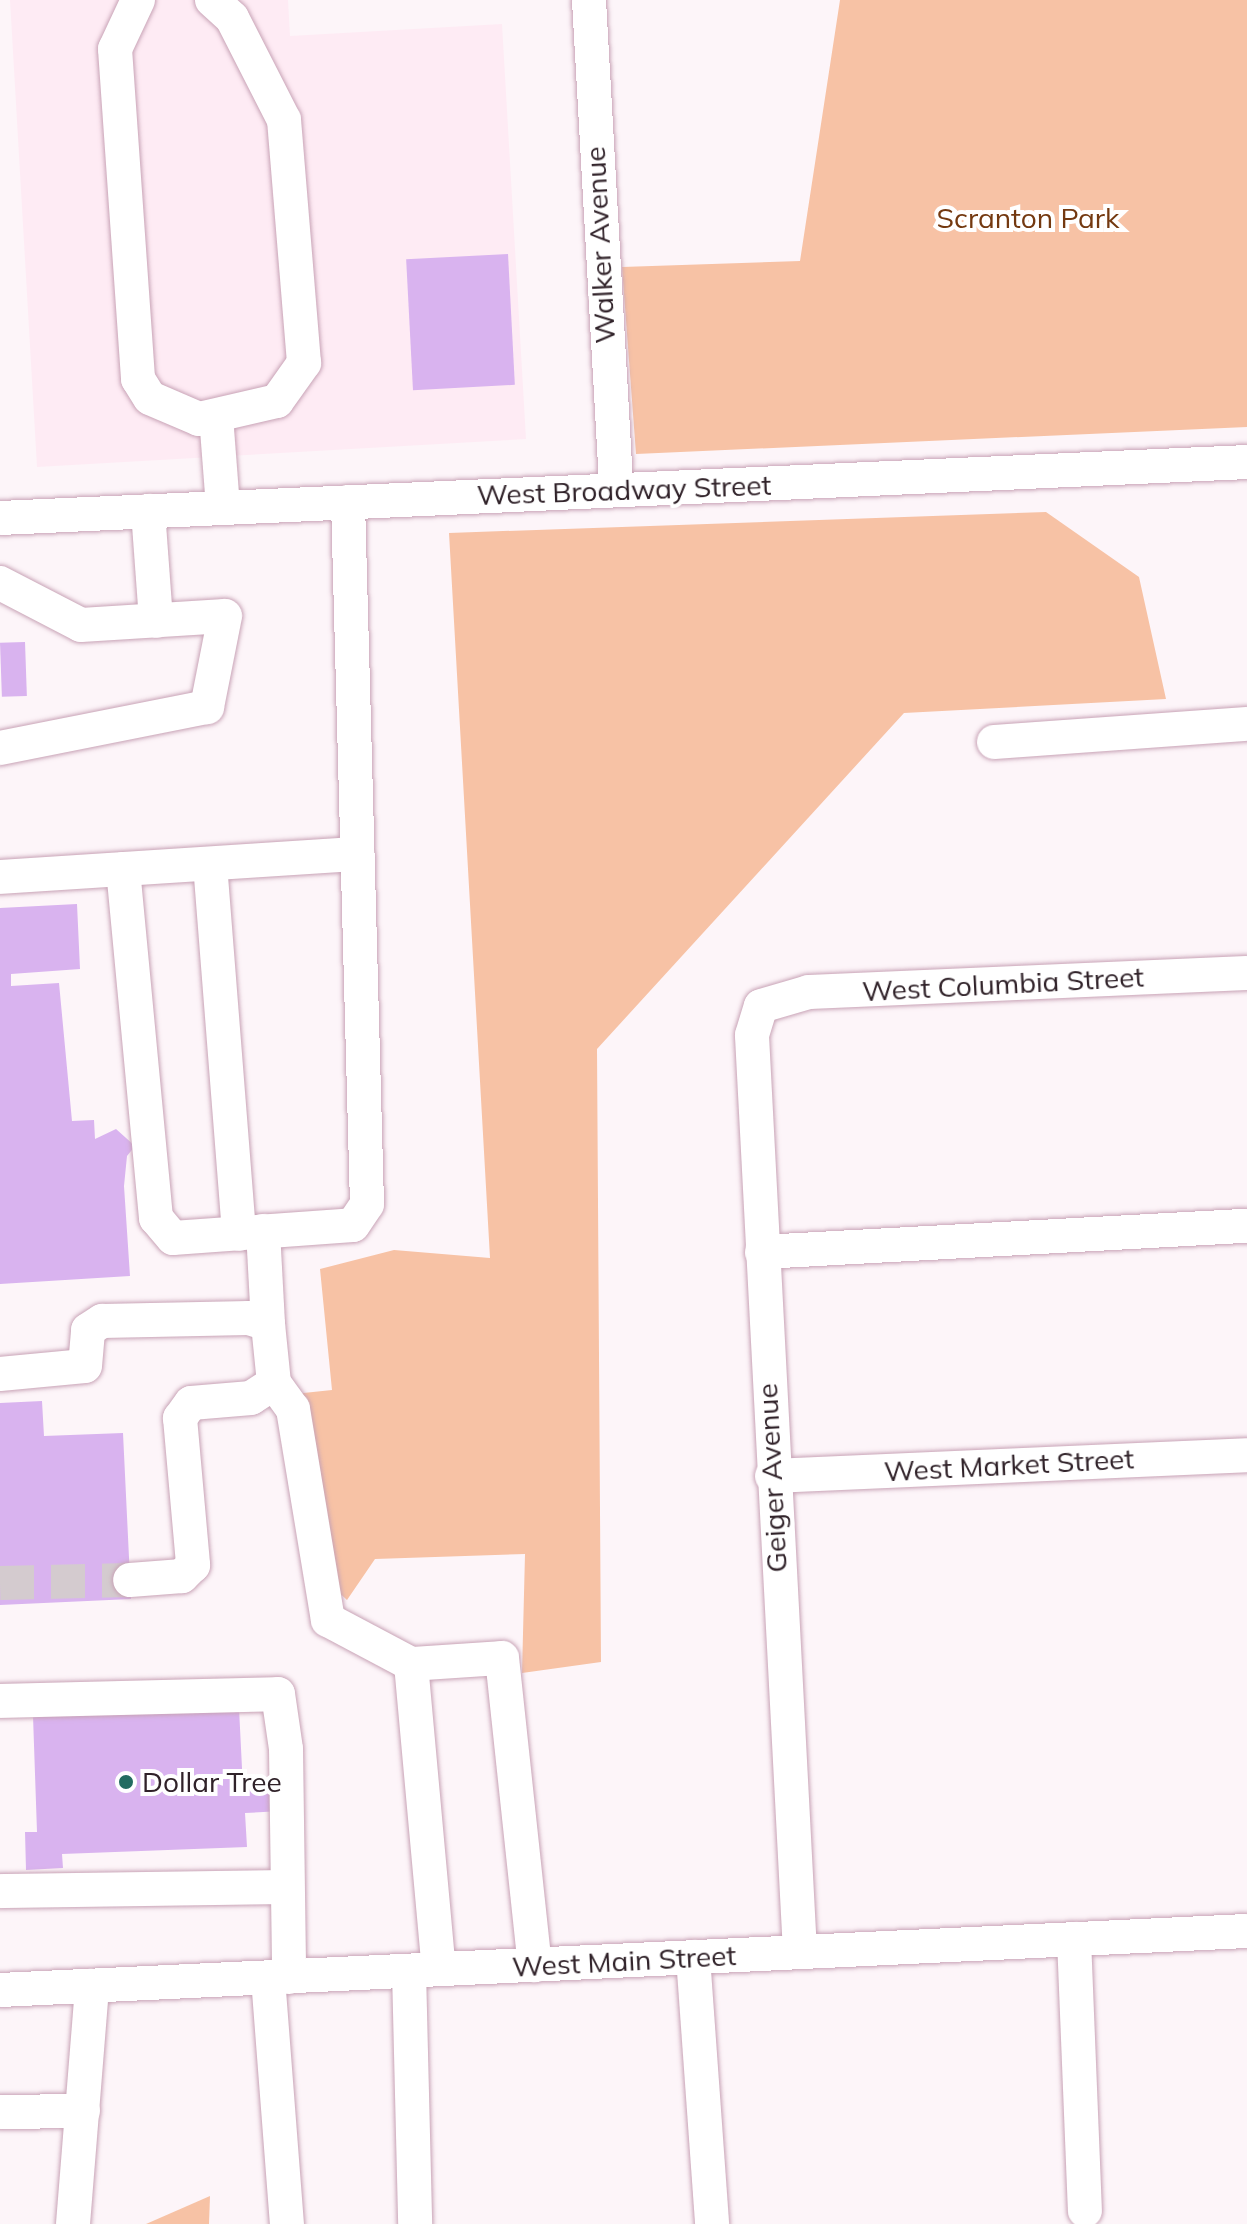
<!DOCTYPE html>
<style>
body{margin:0}
#map{position:relative;width:1247px;height:2224px;overflow:hidden;background:#fdf5f9;font-family:Mulish,sans-serif}
div>[style]{position:absolute}
[style*='--x']{left:calc(var(--x)*1px);top:calc(var(--y)*1px);width:calc(var(--w)*1px);rotate:calc(var(--a)*1deg)}
.built>*{inset:0;background:#feebf4}
.green>*{inset:0;background:#f7c2a5}
.building>*{inset:0;background:#d9b3ef;transform-origin:0 0}
.minor-tunnel>*{height:34px;margin-top:-17px;transform-origin:0;background:repeating-linear-gradient(90deg,#d4cbcf 0 34px,transparent 0 51px)}
.roads{filter:drop-shadow(0 0 2px #c8a3b6) drop-shadow(0 0 2px #c8a3b6)}
.minor>*{height:34px;margin:-17px;padding:0 17px;transform-origin:17px;border-radius:17px;background:#fff}
.dots>*{width:22px;height:22px;translate:-50% -50%;box-sizing:border-box;border:4px solid #fff;border-radius:50%}
span{translate:-50% -50%;white-space:nowrap;text-align:center;line-height:1.15;-webkit-text-stroke:8px #fff;paint-order:stroke}
.park-label{font-size:28px;color:#743910}
.street-label{font-size:28px;color:#302229}
.poi-label{font-size:28px;color:#302229}
.left{translate:0 -50%;text-align:left}
</style>
<div id="map">
<div class="built">
<i style="clip-path:polygon(10px 0,288px 0,290px 36px,502px 24px,526px 439px,37px 467px)"></i>
</div>
<div class="green">
<i style="clip-path:polygon(840px 0,1247px 0,1247px 427px,636px 454px,622px 267px,800px 261px)"></i>
<i style="clip-path:polygon(1046px 512px,1139px 577px,1166px 699px,904px 713px,597px 1049px,601px 1662px,522px 1673px,525px 1554px,375px 1559px,347px 1600px,316px 1571px,294px 1394px,332px 1390px,320px 1269px,394px 1250px,490px 1258px,449px 533px)"></i>
<i style="clip-path:polygon(210px 2196px,209px 2224px,146px 2224px)"></i>
</div>
<div class="building">
<i style="left:508px;top:254px;width:131px;height:102px;rotate:87deg"></i>
<i style="left:25px;top:642px;width:54px;height:25px;rotate:88deg"></i>
<i style="clip-path:polygon(77px 904px,80px 969px,11px 974px,11px 986px,59px 983px,72px 1121px,94px 1120px,95px 1139px,116px 1129px,135px 1146px,127px 1156px,124px 1186px,130px 1276px,0 1284px,0 908px)"></i>
<i style="clip-path:polygon(42px 1401px,44px 1436px,123px 1433px,131px 1599px,0 1605px,0 1403px)"></i>
<i style="clip-path:polygon(239px 1708px,243px 1788px,281px 1786px,282px 1811px,245px 1813px,247px 1847px,62px 1854px,63px 1868px,26px 1870px,25px 1832px,37px 1832px,33px 1716px)"></i>
</div>
<div class="minor-tunnel">
<i style="--x:0;--y:1583;--w:130;--a:-1.3"></i>
</div>
<div class="roads">
<div class="minor">
<i style="--x:138;--y:0;--w:54;--a:115.1"></i>
<i style="--x:115;--y:49;--w:331;--a:86"></i>
<i style="--x:138;--y:379;--w:22;--a:58"></i>
<i style="--x:150;--y:398;--w:53;--a:23.2"></i>
<i style="--x:199;--y:419;--w:80;--a:-13"></i>
<i style="--x:277;--y:401;--w:47;--a:-54.6"></i>
<i style="--x:304;--y:363;--w:244;--a:-94.7"></i>
<i style="--x:284;--y:120;--w:114;--a:-117"></i>
<i style="--x:232;--y:18;--w:27;--a:-138"></i>
<i style="--x:589;--y:0;--w:491;--a:86.8"></i>
<i style="--x:216;--y:416;--w:91;--a:85.6"></i>
<i style="--x:148;--y:511;--w:110;--a:85.8"></i>
<i style="--x:0;--y:518;--w:1248;--a:-2.57"></i>
<i style="--x:0;--y:583;--w:91;--a:27.4"></i>
<i style="--x:81;--y:625;--w:144;--a:-3.6"></i>
<i style="--x:225;--y:616;--w:93;--a:101.2"></i>
<i style="--x:207;--y:707;--w:211;--a:168.8"></i>
<i style="--x:994;--y:742;--w:254;--a:-4.1"></i>
<i style="--x:210;--y:864;--w:371;--a:85.5"></i>
<i style="--x:123;--y:869;--w:351;--a:84.6"></i>
<i style="--x:156;--y:1218;--w:26;--a:50"></i>
<i style="--x:173;--y:1238;--w:180;--a:-4.1"></i>
<i style="--x:353;--y:1225;--w:25;--a:-56"></i>
<i style="--x:367;--y:1204;--w:702;--a:-91.55"></i>
<i style="--x:0;--y:877;--w:358;--a:-3.7"></i>
<i style="--x:263;--y:1231;--w:93;--a:86.9"></i>
<i style="--x:762;--y:1252;--w:486;--a:-3.1"></i>
<i style="--x:0;--y:1374;--w:85;--a:-5.4"></i>
<i style="--x:85;--y:1366;--w:36;--a:-85"></i>
<i style="--x:88;--y:1330;--w:17;--a:-33"></i>
<i style="--x:102;--y:1321;--w:147;--a:-1.2"></i>
<i style="--x:249;--y:1318;--w:20;--a:18"></i>
<i style="--x:268;--y:1324;--w:59;--a:84.2"></i>
<i style="--x:274;--y:1383;--w:27;--a:147"></i>
<i style="--x:251;--y:1398;--w:60;--a:175.2"></i>
<i style="--x:191;--y:1403;--w:19;--a:126"></i>
<i style="--x:180;--y:1418;--w:148;--a:84.9"></i>
<i style="--x:193;--y:1565;--w:16;--a:135"></i>
<i style="--x:182;--y:1576;--w:52;--a:175.6"></i>
<i style="--x:274;--y:1383;--w:32;--a:54"></i>
<i style="--x:293;--y:1409;--w:214;--a:80.6"></i>
<i style="--x:328;--y:1620;--w:94;--a:27.9"></i>
<i style="--x:411;--y:1664;--w:306;--a:84.8"></i>
<i style="--x:772;--y:1476;--w:475;--a:-2.5"></i>
<i style="--x:411;--y:1664;--w:91;--a:-3.8"></i>
<i style="--x:502;--y:1658;--w:309;--a:83.9"></i>
<i style="--x:0;--y:1701;--w:278;--a:-1.4"></i>
<i style="--x:278;--y:1694;--w:56;--a:81.7"></i>
<i style="--x:286;--y:1749;--w:228;--a:89.2"></i>
<i style="--x:0;--y:1891;--w:286;--a:-0.8"></i>
<i style="--x:1074;--y:1939;--w:272;--a:87.7"></i>
<i style="--x:800;--y:1952;--w:918;--a:-93"></i>
<i style="--x:752;--y:1035;--w:30;--a:-73"></i>
<i style="--x:761;--y:1006;--w:50;--a:-16.3"></i>
<i style="--x:809;--y:992;--w:438;--a:-2.5"></i>
<i style="--x:693;--y:1957;--w:268;--a:85.9"></i>
<i style="--x:409;--y:1971;--w:253;--a:88.6"></i>
<i style="--x:268;--y:1978;--w:247;--a:85.6"></i>
<i style="--x:0;--y:1990;--w:1248;--a:-2.71"></i>
<i style="--x:0;--y:2112;--w:83;--a:-0.7"></i>
<i style="--x:73;--y:2224;--w:239;--a:-85.4"></i>
</div>
</div>
<div class="dots">
<i style="left:126px;top:1782px;background:#236b61"></i>
</div>
<div class="park-label">
<span style="left:1028px;top:218px">Scranton Park</span>
</div>
<div class="street-label">
<span style="left:600px;top:245px;rotate:-93deg">Walker Avenue</span>
<span style="left:624px;top:490px;rotate:-2deg">West Broadway Street</span>
<span style="left:1003px;top:984px;rotate:-3deg">West Columbia Street</span>
<span style="left:1009px;top:1465px;rotate:-3deg">West Market Street</span>
<span style="left:772px;top:1478px;rotate:-93deg">Geiger Avenue</span>
<span style="left:624px;top:1961px;rotate:-3deg">West Main Street</span>
</div>
<div class="poi-label">
<span class="left" style="left:142px;top:1782px">Dollar Tree</span>
</div>
</div>
